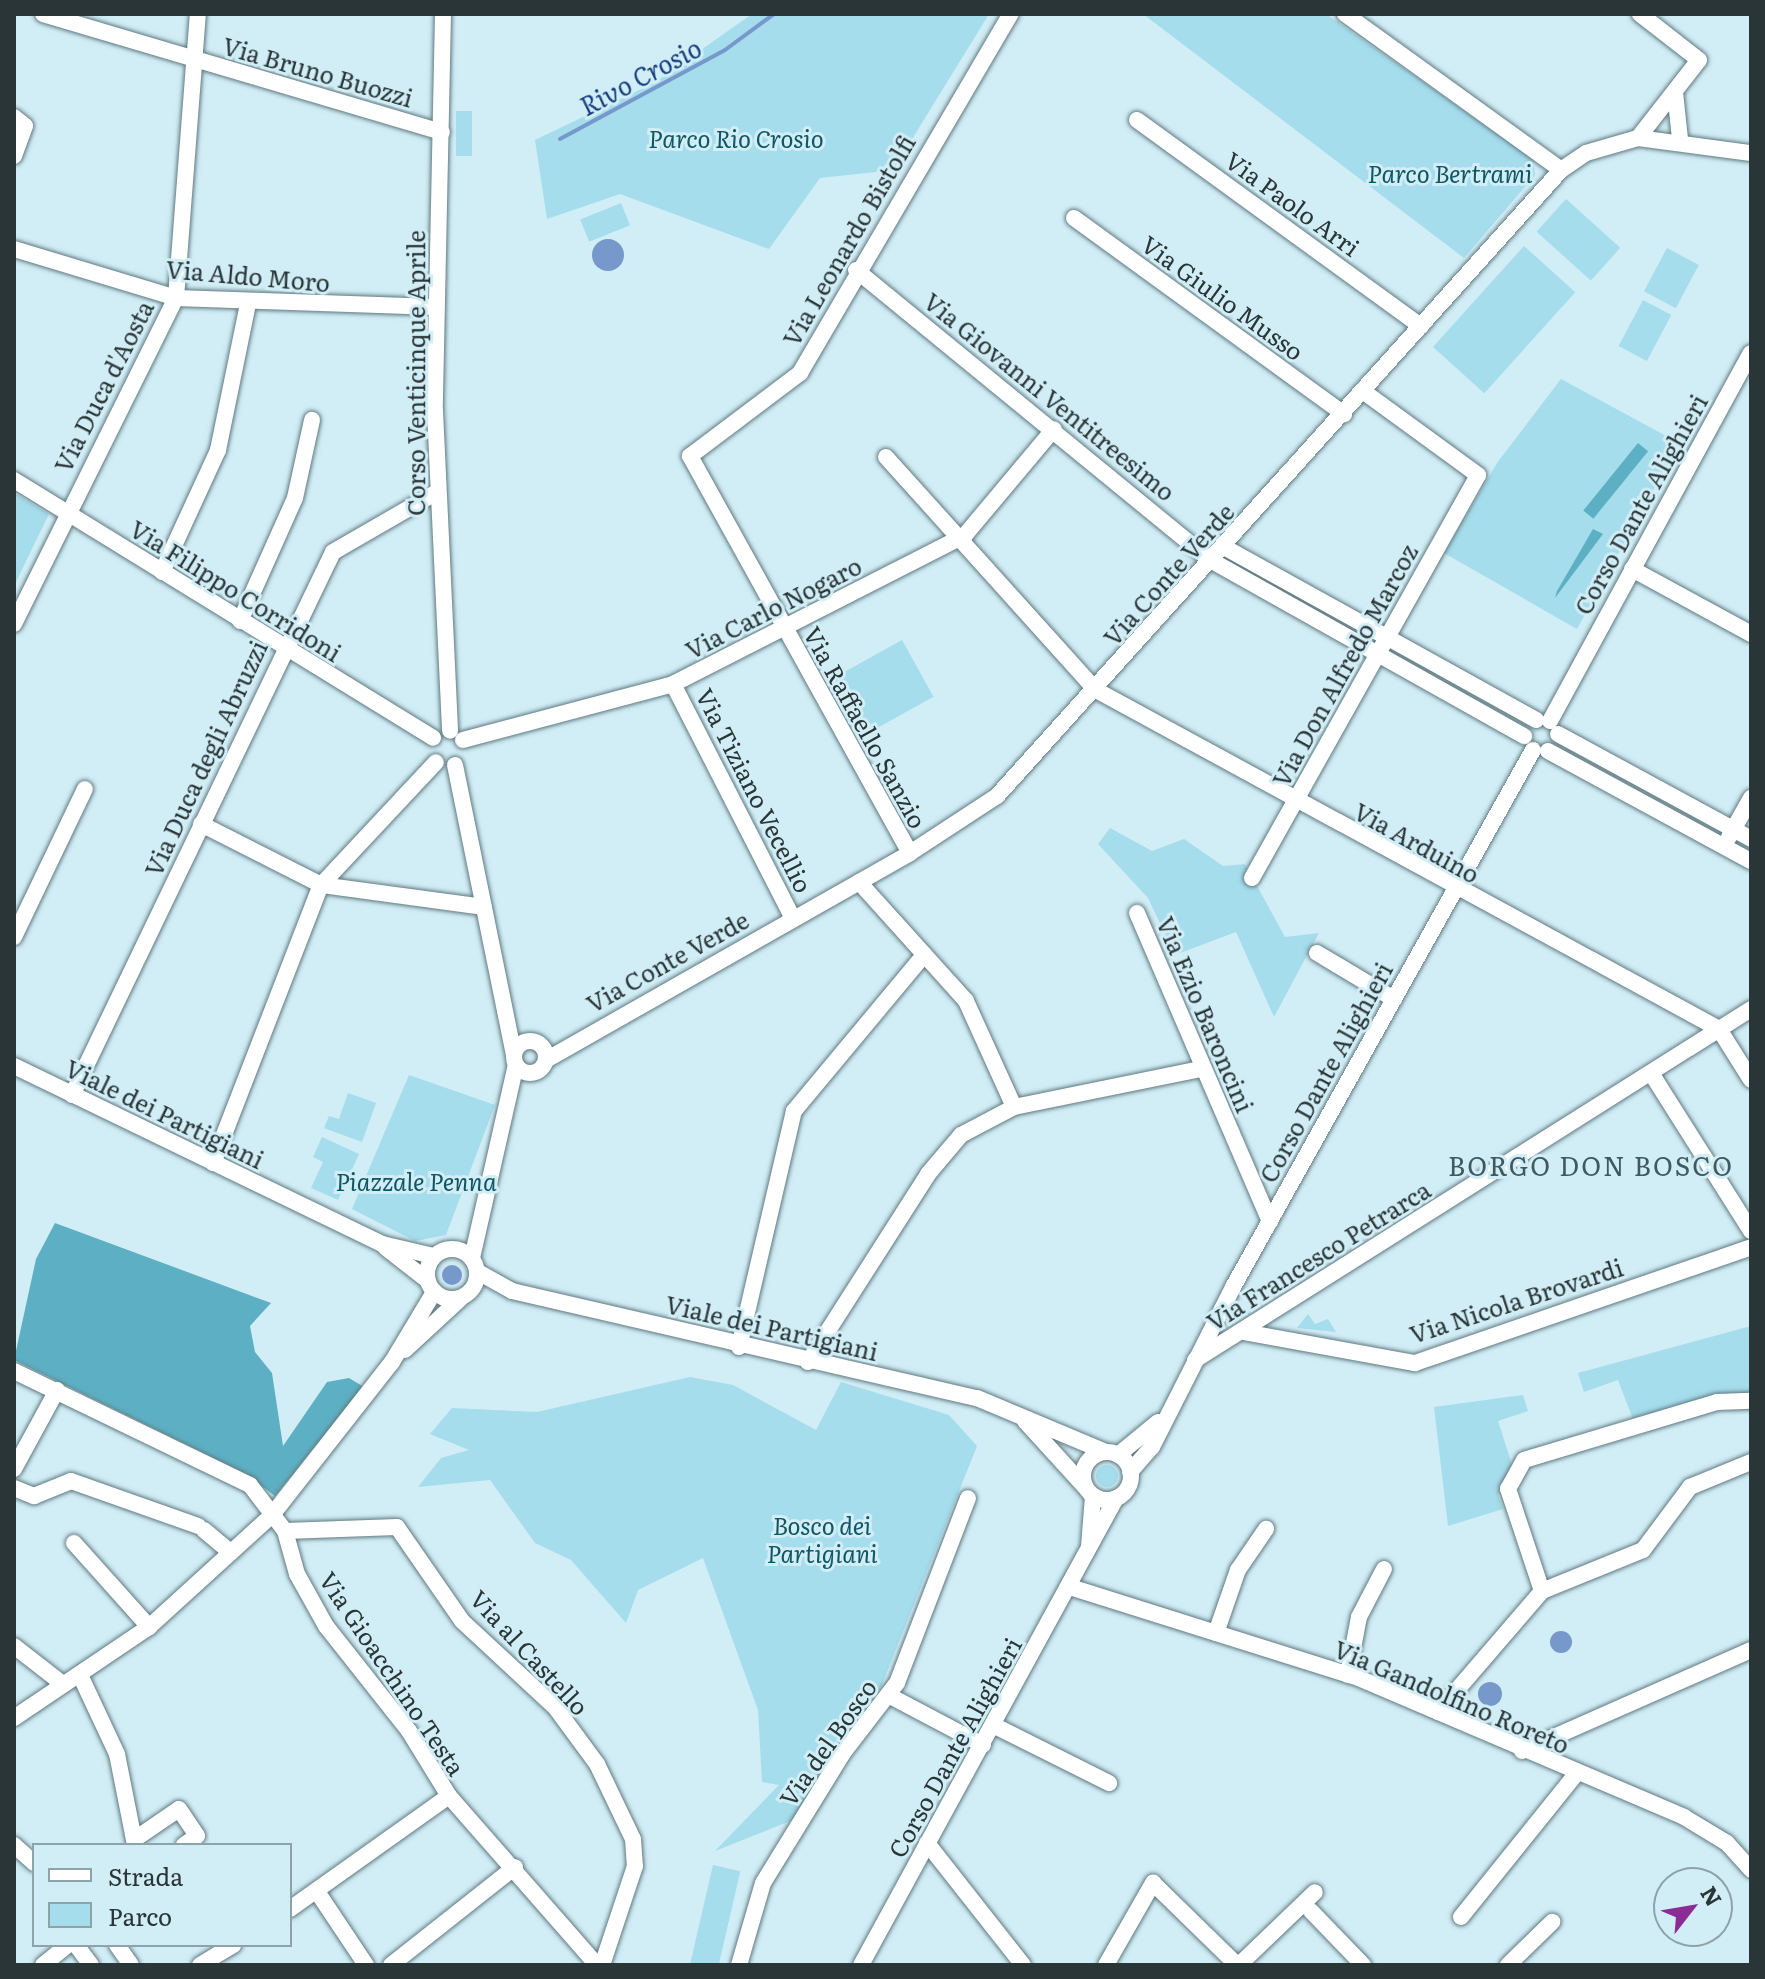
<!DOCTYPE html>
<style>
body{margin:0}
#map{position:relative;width:1765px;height:1979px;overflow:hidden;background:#d1edf5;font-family:Literata,serif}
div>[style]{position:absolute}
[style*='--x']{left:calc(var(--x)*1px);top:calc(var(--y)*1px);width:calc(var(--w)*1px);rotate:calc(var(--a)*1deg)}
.green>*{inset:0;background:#a5ddec;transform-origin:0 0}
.round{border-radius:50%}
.forest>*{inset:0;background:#5db0c3;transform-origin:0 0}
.water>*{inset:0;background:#7698cb}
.stream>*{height:4px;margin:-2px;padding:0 2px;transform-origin:2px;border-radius:2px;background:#7698cb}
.roads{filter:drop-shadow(0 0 2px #607980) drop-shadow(0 0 2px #607980)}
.minor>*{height:16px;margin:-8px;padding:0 8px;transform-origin:8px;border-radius:8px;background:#fff}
.minor>.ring{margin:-8px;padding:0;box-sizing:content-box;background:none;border:16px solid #fff;border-radius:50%}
span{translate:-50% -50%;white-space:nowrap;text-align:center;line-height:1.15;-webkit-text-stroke:6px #d1edf5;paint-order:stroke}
.street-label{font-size:24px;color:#2a3538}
.park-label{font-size:24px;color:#105765;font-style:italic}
.water-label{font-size:26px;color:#143e7c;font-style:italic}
.neighbourhood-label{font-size:26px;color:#40595f;letter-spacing:2px}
.frame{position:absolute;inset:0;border:16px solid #2a3538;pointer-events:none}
.legend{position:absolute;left:32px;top:1843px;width:260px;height:104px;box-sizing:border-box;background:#d1edf5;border:2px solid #8ea3a9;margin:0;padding:10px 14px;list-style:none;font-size:24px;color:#2a3538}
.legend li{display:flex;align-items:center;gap:16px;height:40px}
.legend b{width:40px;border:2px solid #8ea3a9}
.north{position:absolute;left:1653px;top:1867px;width:80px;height:80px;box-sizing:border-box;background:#d1edf5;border:2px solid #8ea3a9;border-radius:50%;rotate:59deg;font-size:22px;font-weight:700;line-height:32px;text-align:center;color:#2a3538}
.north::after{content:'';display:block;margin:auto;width:28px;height:36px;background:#8b2c96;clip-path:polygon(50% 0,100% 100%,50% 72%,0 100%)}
</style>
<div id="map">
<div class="green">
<i style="clip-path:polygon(752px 14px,989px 14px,893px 170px,820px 178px,769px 249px,620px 194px,547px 219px,535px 140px,654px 83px)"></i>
<i style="clip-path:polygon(1143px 14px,1326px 14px,1533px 159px,1535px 175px,1464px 258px)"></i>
<i style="left:456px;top:111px;width:16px;height:45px"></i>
<i style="left:1566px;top:199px;width:73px;height:44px;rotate:42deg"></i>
<i style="left:621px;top:203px;width:24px;height:44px;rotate:68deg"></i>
<i style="left:1524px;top:246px;width:69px;height:136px;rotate:42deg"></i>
<i style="left:1667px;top:248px;width:36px;height:49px;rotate:28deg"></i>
<i style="left:1643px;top:300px;width:32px;height:52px;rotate:28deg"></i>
<i style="clip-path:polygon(1561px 379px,1679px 443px,1577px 629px,1444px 553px,1497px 463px)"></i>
<i style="clip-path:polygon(14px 493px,49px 514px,14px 586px)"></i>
<i style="left:902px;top:640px;width:65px;height:86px;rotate:61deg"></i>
<i style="clip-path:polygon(1110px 828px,1152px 851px,1184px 839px,1223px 866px,1245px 864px,1285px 937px,1319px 933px,1274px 1017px,1236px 932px,1175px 955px,1148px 898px,1098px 844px)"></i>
<i style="clip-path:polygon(409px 1075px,495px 1105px,446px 1235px,415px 1241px,352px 1209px)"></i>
<i style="clip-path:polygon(348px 1093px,376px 1103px,362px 1142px,324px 1128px,329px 1116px,339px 1119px)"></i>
<i style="clip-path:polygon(322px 1137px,359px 1154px,338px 1200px,311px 1188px,323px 1162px,313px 1157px)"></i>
<i style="clip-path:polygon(1308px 1314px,1315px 1324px,1328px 1319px,1336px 1332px,1297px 1328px)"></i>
<i style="clip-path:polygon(1751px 1326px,1751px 1401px,1646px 1426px,1633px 1419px,1618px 1380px,1584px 1392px,1578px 1373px)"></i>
<i style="clip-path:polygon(690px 1377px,733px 1385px,816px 1430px,841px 1382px,949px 1415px,977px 1446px,881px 1687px,793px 1820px,715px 1851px,779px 1785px,762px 1782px,758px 1710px,703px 1558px,638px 1590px,626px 1623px,571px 1560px,535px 1543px,490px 1480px,418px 1487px,441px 1458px,469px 1450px,430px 1434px,452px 1408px,537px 1412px)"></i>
<i style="clip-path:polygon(1523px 1395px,1528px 1411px,1498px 1421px,1514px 1471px,1498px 1495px,1503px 1509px,1448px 1526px,1434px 1407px)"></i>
<i class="round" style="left:1096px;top:1465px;width:22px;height:22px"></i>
<i style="left:713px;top:1865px;width:28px;height:103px;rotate:13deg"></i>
</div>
<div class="forest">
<i style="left:1638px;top:443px;width:13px;height:87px;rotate:39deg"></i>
<i style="clip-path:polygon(1593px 529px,1603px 534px,1555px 598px,1557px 591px)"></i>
<i style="clip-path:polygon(55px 1223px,271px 1303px,250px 1326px,255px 1352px,272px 1373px,283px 1446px,327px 1382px,349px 1378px,364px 1387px,275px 1496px,244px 1473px,14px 1360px,36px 1259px)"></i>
</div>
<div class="water">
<i class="round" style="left:592px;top:239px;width:32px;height:32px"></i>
<i class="round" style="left:442px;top:1265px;width:20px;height:20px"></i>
<i class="round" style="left:1550px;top:1631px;width:22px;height:22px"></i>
<i class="round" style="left:1478px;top:1682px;width:24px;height:24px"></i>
</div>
<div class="stream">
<i style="--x:560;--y:139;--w:187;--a:-28.3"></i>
<i style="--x:725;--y:50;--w:61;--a:-36.3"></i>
</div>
<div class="roads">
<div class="minor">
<i style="--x:43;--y:14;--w:416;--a:16.5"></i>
<i style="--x:443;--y:14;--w:397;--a:91.2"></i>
<i style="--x:435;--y:411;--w:320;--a:87.3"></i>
<i style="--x:1345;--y:14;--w:266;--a:35.8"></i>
<i style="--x:1675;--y:92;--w:47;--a:83.9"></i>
<i style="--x:14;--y:117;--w:14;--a:39"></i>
<i style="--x:25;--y:126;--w:32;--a:110"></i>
<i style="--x:1137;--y:120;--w:351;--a:36"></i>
<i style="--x:1638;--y:138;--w:99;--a:-52"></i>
<i style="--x:1699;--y:60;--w:75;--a:-142.1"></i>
<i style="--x:1074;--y:218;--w:334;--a:36"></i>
<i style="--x:14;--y:249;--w:169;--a:16.8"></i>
<i style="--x:176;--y:298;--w:260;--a:2"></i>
<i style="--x:856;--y:270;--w:460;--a:39.3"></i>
<i style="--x:1212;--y:561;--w:358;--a:29.3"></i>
<i style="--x:886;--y:457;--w:314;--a:48"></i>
<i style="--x:1096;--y:690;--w:709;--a:28.55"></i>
<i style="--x:1719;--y:1029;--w:60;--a:57.9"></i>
<i style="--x:14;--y:480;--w:492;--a:31.6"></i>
<i style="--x:1224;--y:547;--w:357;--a:29"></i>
<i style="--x:1632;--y:569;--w:136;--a:28.6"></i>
<i style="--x:162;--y:572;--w:134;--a:-65.3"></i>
<i style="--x:218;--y:450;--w:149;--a:-78.4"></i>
<i style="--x:240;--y:621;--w:135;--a:-65.9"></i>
<i style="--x:295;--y:498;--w:80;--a:-77.7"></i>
<i style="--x:14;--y:624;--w:364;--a:-63.6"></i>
<i style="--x:176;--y:298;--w:285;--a:-85.6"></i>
<i style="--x:673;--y:684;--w:263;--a:62.9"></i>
<i style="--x:1550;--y:721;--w:419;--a:-61.4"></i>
<i style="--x:1558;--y:734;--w:220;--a:28.5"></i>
<i style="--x:463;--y:740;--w:217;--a:-14.9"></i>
<i style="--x:673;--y:684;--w:328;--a:-27"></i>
<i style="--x:965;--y:535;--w:138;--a:-50"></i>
<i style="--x:1548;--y:751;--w:231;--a:28.5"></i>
<i style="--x:455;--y:765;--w:296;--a:78.5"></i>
<i style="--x:201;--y:824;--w:135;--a:26.9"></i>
<i style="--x:321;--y:885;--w:164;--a:7.7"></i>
<i style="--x:1729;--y:837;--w:45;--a:-60.6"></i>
<i style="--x:910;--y:853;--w:454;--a:-119"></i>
<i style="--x:690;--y:456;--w:138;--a:-37"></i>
<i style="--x:800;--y:373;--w:416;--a:-59.6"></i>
<i style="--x:1252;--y:878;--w:462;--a:-60.7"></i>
<i style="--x:1478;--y:475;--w:141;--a:-143.9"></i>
<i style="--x:859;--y:882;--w:160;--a:48"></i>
<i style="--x:966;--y:1001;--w:116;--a:65.6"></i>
<i style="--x:1137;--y:913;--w:336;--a:66.7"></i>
<i style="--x:14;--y:937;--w:164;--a:-64.4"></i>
<i style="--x:1317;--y:953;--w:90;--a:30.9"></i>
<i class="ring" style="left:514px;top:1041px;width:16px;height:16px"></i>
<i style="--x:546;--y:1060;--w:419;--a:-29.6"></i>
<i style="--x:910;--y:853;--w:104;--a:-33.2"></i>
<i style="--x:997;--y:796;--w:843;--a:-47.98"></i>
<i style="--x:1561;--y:170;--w:30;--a:-34"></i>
<i style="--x:1586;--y:153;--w:54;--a:-16.1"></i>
<i style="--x:1638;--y:138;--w:114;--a:7.6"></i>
<i style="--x:14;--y:1066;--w:409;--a:25.8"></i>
<i style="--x:382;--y:1244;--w:53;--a:13"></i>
<i style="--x:1651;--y:1073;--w:187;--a:57.7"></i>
<i style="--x:72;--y:1095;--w:602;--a:-64.33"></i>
<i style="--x:333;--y:552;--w:120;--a:-30"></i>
<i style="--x:213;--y:1163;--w:298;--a:-68.8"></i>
<i style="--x:321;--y:885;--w:168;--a:-46.9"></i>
<i style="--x:386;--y:1248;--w:52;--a:38"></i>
<i class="ring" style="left:427px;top:1249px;width:34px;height:34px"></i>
<i style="--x:472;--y:1258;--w:198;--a:-77.2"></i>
<i style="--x:478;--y:1272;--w:39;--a:29"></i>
<i style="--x:512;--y:1291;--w:477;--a:13"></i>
<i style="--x:977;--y:1398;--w:140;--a:22.7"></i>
<i style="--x:1244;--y:1332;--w:174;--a:10.3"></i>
<i style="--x:1415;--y:1363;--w:355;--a:-19"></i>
<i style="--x:739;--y:1347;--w:242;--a:-76.9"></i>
<i style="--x:794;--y:1111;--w:203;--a:-50.2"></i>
<i style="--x:405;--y:1350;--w:76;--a:-42.9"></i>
<i style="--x:1195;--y:1360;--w:658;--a:-32.26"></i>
<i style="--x:808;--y:1362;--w:223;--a:-57.4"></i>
<i style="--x:928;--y:1174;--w:51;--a:-49.8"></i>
<i style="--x:961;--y:1135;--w:60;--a:-27.8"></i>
<i style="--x:1014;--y:1107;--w:191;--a:-11.5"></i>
<i style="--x:14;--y:1371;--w:262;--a:25.8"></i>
<i style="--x:250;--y:1485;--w:58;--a:52.7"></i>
<i style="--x:285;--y:1531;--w:45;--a:74.4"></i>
<i style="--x:297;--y:1574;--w:60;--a:60.9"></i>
<i style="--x:326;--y:1626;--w:134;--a:51.7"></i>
<i style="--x:409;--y:1731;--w:76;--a:58.4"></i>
<i style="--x:449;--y:1796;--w:225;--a:48.8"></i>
<i style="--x:1025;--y:1421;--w:89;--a:47.7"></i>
<i class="ring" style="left:1083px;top:1452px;width:32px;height:32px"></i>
<i style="--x:1118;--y:1455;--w:52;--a:-39.5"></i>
<i style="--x:14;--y:1469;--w:90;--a:-61.4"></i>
<i style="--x:1130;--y:1472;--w:33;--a:-49"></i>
<i style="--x:1152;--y:1447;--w:179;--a:-63.1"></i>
<i style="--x:1233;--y:1287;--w:615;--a:-60.81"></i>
<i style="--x:14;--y:1488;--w:22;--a:22"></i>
<i style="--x:34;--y:1496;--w:40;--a:-22"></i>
<i style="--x:71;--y:1481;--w:135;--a:19.5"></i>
<i style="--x:204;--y:1530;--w:35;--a:40"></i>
<i style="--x:285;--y:1531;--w:112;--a:-2"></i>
<i style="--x:397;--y:1527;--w:114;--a:55.3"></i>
<i style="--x:462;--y:1621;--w:127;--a:42.8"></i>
<i style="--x:555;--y:1707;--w:71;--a:53.6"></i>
<i style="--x:597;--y:1764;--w:83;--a:64.4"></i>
<i style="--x:633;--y:1839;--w:27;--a:86"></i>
<i style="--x:635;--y:1866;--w:104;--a:108.4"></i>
<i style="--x:74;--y:1543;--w:113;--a:48.2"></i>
<i style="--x:1089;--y:1546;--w:50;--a:-85.4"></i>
<i style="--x:1070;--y:1587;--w:305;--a:17.5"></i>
<i style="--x:1361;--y:1679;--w:351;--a:23.1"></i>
<i style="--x:1684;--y:1817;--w:50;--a:31.2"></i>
<i style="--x:1727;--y:1843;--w:36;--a:48"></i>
<i style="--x:1542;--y:1591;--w:108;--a:-108.4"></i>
<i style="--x:1508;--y:1489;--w:33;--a:-61"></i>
<i style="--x:1524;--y:1460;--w:202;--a:-16.7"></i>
<i style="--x:1717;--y:1402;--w:34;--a:-2"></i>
<i style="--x:1216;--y:1633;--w:67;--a:-70.8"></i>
<i style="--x:1238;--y:1570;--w:50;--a:-55.7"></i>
<i style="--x:14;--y:1646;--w:57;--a:37.9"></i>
<i style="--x:80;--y:1675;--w:87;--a:64.9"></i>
<i style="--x:117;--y:1754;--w:93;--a:78.8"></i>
<i style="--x:1348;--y:1675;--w:59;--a:-79.3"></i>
<i style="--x:1359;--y:1617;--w:54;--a:-62.5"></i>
<i style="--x:890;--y:1696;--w:105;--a:27.8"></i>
<i style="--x:1438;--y:1712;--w:160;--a:-49.3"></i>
<i style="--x:1542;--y:1591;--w:109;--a:-22.1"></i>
<i style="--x:1643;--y:1550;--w:79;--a:-53.3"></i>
<i style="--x:1690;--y:1487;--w:66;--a:-22.3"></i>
<i style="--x:14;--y:1718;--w:163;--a:-34"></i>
<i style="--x:149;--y:1627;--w:166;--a:-42.3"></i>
<i style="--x:272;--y:1515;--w:194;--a:-51.9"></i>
<i style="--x:392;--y:1362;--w:82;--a:-59"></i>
<i style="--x:993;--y:1725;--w:130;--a:26.6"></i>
<i style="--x:1522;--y:1751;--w:250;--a:-23.8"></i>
<i style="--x:135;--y:1839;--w:53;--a:-34.3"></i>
<i style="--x:179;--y:1809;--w:32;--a:56"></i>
<i style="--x:197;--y:1836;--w:16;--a:145"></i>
<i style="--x:927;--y:1843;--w:155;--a:51.8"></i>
<i style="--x:14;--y:1845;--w:27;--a:42"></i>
<i style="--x:318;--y:1893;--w:87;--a:56.3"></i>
<i style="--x:290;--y:1909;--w:195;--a:-35.4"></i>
<i style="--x:1311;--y:1911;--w:75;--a:46.1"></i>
<i style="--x:1461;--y:1917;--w:182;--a:-51.2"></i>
<i style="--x:76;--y:1945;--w:25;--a:53"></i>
<i style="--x:117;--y:1945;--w:24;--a:55"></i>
<i style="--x:43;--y:1965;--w:32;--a:-39"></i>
<i style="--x:200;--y:1965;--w:39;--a:-31"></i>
<i style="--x:391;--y:1965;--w:158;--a:-38.3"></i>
<i style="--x:739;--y:1965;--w:85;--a:-73.7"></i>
<i style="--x:763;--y:1883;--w:153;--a:-58.4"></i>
<i style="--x:843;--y:1753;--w:88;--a:-52.4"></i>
<i style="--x:897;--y:1683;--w:198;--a:-69"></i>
<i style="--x:861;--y:1965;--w:532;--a:-61.36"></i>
<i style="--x:1106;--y:1965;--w:95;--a:-60.2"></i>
<i style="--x:1153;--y:1883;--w:117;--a:44.3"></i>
<i style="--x:1239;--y:1965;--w:105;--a:-43.8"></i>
<i style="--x:1508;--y:1965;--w:62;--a:-44.3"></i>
</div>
</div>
<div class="street-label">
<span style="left:318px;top:71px;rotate:16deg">Via Bruno Buozzi</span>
<span style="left:1293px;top:203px;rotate:36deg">Via Paolo Arri</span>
<span style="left:848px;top:240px;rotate:-60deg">Via Leonardo Bistolfi</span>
<span style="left:248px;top:275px;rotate:5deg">Via Aldo Moro</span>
<span style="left:1223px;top:297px;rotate:36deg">Via Giulio Musso</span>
<span style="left:415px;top:373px;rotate:-90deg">Corso Venticinque Aprile</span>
<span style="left:103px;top:386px;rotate:-63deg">Via Duca d'Aosta</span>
<span style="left:1050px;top:396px;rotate:39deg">Via Giovanni Ventitreesimo</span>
<span style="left:1640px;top:504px;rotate:-61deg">Corso Dante Alighieri</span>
<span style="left:1168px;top:574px;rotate:-48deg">Via Conte Verde</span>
<span style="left:236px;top:590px;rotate:32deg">Via Filippo Corridoni</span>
<span style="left:773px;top:607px;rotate:-27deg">Via Carlo Nogaro</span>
<span style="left:1344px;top:665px;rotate:-61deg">Via Don Alfredo Marcoz</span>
<span style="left:866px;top:727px;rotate:61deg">Via Raffaello Sanzio</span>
<span style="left:205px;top:758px;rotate:-65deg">Via Duca degli Abruzzi</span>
<span style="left:755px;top:790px;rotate:63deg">Via Tiziano Vecellio</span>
<span style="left:1417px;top:842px;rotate:29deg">Via Arduino</span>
<span style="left:667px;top:961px;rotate:-29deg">Via Conte Verde</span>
<span style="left:1206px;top:1014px;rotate:67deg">Via Ezio Baroncini</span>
<span style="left:1325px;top:1072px;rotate:-61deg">Corso Dante Alighieri</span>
<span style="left:165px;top:1113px;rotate:26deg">Viale dei Partigiani</span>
<span style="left:1318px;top:1255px;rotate:-32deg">Via Francesco Petrarca</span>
<span style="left:1516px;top:1300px;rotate:-18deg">Via Nicola Brovardi</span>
<span style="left:772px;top:1327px;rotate:13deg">Viale dei Partigiani</span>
<span style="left:530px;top:1652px;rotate:47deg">Via al Castello</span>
<span style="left:393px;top:1673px;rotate:56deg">Via Gioacchino Testa</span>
<span style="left:1452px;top:1696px;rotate:23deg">Via Gandolfino Roreto</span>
<span style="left:827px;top:1742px;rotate:-55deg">Via del Bosco</span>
<span style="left:954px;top:1747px;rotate:-61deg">Corso Dante Alighieri</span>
</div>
<div class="park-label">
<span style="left:736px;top:138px">Parco Rio Crosio</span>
<span style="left:1450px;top:173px">Parco Bertrami</span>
<span style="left:416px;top:1181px">Piazzale Penna</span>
<span style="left:822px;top:1539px">Bosco dei<br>Partigiani</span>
</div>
<div class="water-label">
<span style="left:640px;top:76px;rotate:-28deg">Rivo Crosio</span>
</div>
<div class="neighbourhood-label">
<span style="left:1591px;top:1165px">BORGO DON BOSCO</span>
</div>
<div class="frame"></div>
<ul class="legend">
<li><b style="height:10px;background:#fff"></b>Strada</li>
<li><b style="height:22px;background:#a5ddec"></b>Parco</li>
</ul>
<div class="north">N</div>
</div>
